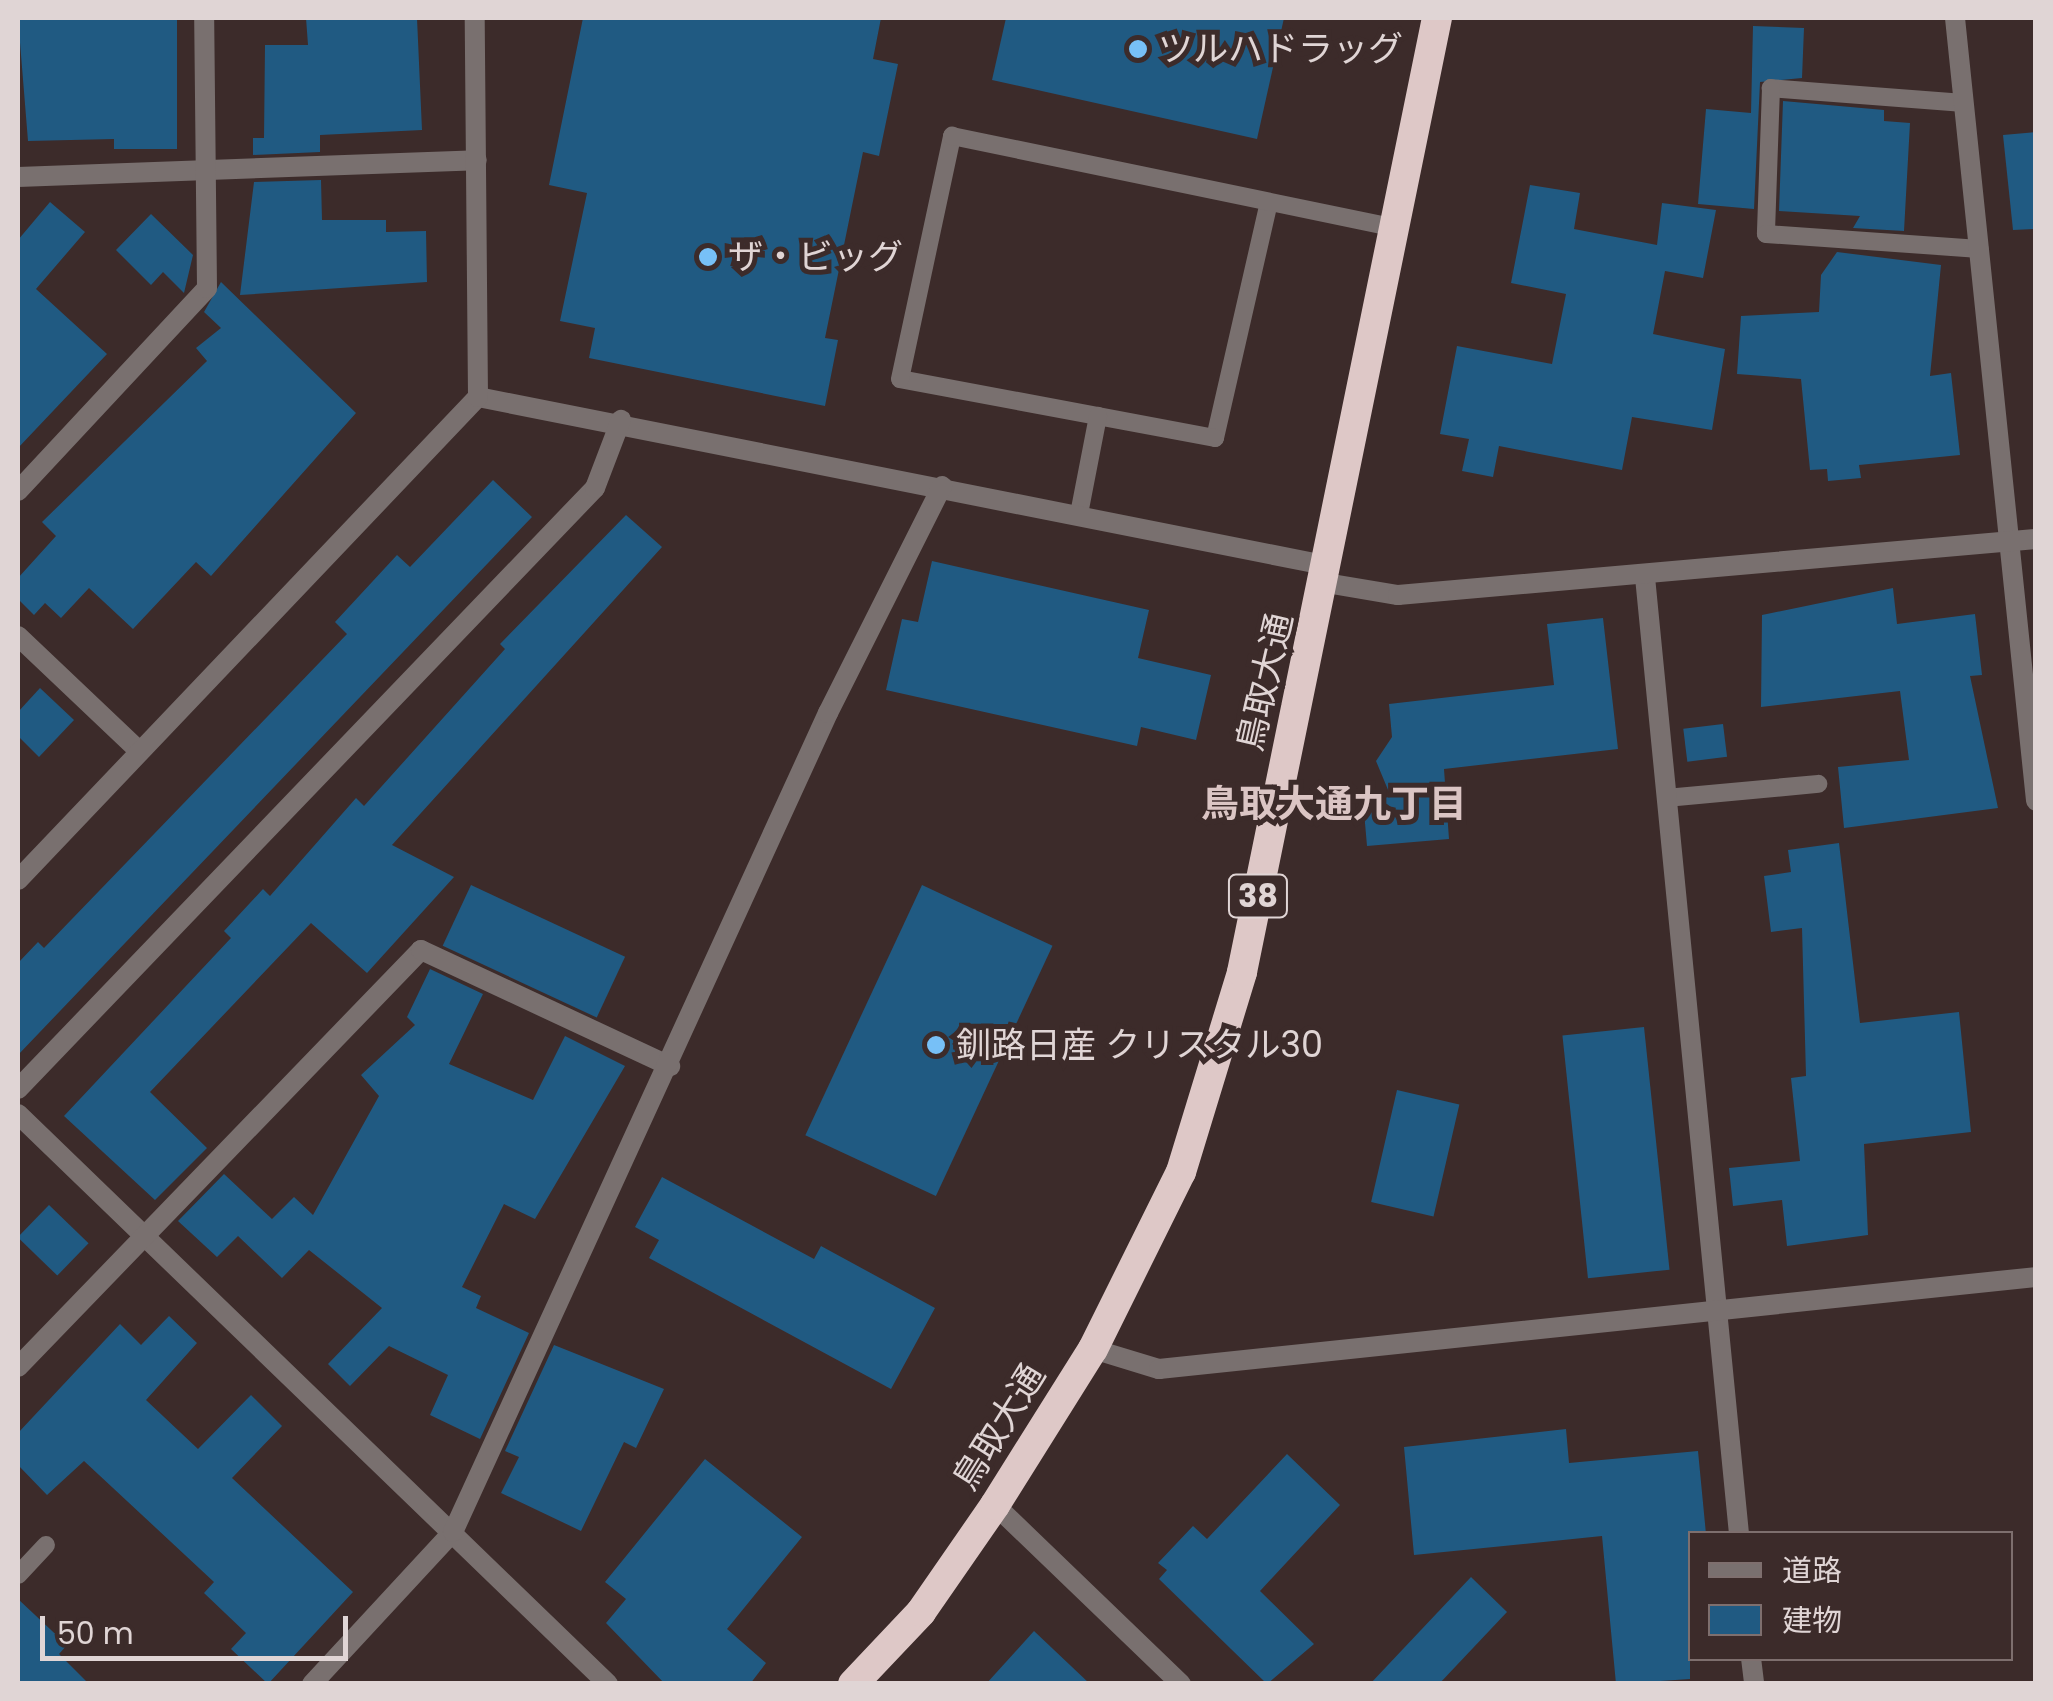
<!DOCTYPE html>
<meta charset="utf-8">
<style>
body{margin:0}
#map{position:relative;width:2053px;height:1701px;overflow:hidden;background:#3c2b2a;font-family:Poppins,"Noto Sans JP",sans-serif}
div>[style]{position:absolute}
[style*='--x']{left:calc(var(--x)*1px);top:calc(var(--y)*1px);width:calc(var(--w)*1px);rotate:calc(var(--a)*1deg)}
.building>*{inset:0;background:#205a82;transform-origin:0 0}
.lane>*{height:18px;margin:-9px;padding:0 9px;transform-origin:9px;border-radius:9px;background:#79706f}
.street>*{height:20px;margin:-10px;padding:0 10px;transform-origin:10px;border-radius:10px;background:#79706f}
.highway>*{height:30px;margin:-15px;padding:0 15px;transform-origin:15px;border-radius:15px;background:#dec8c7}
.dots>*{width:28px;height:28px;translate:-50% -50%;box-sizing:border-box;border:5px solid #3c2b2a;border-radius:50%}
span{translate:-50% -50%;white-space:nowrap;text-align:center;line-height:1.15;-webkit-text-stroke:10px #3c2b2a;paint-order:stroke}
.shield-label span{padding:2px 8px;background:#3c2b2a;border:2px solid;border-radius:8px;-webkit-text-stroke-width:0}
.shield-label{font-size:32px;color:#e0d5d5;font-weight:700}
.poi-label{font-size:35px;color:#e0d5d5}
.left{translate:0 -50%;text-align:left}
.street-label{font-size:35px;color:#e0d5d5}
.neighbourhood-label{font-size:38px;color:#dbc5c4;font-weight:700}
.frame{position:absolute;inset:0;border:20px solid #e0d5d5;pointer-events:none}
.legend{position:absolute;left:1688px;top:1531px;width:325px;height:130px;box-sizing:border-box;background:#3c2b2a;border:2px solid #7e6f6e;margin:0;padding:12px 18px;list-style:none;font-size:30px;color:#e0d5d5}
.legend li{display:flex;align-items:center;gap:20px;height:50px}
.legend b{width:50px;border:2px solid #7e6f6e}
.scale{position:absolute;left:40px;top:1616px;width:308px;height:45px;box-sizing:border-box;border:5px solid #e0d5d5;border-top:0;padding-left:12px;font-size:30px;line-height:35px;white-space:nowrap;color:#e0d5d5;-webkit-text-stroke:8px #3c2b2a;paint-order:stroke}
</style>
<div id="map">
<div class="building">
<i style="clip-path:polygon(18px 18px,177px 18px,177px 149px,114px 149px,114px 139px,28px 141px)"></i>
<i style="clip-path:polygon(306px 18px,417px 18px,422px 130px,320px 135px,320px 152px,253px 155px,253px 138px,264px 138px,265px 45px,308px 45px)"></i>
<i style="clip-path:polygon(583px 18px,881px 18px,873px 59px,898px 64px,879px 156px,863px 152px,825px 338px,838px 340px,825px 406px,589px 358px,595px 328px,560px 321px,587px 193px,549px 185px)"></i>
<i style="clip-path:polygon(1006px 18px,1284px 18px,1257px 139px,992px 80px)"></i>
<i style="clip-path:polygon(1753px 26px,1804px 28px,1802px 78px,1760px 82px,1754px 209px,1698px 204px,1706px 109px,1751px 113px)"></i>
<i style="clip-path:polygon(1783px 101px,1884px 110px,1884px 121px,1910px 123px,1904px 231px,1853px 228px,1860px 216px,1779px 211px)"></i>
<i style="clip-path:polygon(2036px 132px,2036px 229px,2013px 230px,2003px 135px)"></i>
<i style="clip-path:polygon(321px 180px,322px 220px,386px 220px,386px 232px,426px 231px,427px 282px,240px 295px,254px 182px)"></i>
<i style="clip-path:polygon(1530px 185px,1580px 193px,1574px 229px,1657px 245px,1662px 203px,1716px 210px,1703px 278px,1665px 271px,1653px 334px,1725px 349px,1712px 430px,1632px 417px,1622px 470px,1499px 446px,1493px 477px,1462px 471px,1469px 439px,1440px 434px,1457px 346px,1552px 364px,1566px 294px,1511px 283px)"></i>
<i style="clip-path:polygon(50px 202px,85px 232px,36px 289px,107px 354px,18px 448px,18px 240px)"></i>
<i style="clip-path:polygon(151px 214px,193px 255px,184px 293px,163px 272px,151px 285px,116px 250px)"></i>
<i style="clip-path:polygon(1837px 252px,1941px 265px,1930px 376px,1951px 373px,1960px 455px,1859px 465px,1861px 478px,1828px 481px,1827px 469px,1810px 470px,1801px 379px,1737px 374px,1741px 316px,1819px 312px,1821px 275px)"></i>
<i style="clip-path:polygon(221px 282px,356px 413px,211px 576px,196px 562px,133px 629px,89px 588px,61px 618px,45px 603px,34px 615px,18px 599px,18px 578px,56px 536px,42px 522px,207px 361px,196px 348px,221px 328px,204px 312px)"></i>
<i style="clip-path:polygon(493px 480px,532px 517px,18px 1055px,18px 963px,38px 942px,44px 948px,347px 634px,335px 622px,397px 555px,410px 567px)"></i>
<i style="clip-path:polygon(626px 515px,662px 547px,392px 845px,454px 877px,367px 973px,311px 923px,150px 1092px,207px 1148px,155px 1200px,64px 1116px,231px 938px,224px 931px,263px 889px,270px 896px,356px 798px,364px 806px,505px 649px,500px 644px)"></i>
<i style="clip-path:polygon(932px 561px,1149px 610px,1138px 658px,1211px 675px,1196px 740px,1141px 727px,1137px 746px,886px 690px,902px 619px,918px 622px)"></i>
<i style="clip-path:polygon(1893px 588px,1897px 624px,1975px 614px,1982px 675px,1970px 676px,1998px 808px,1844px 828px,1838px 767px,1909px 760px,1900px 691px,1761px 707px,1762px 615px)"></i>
<i style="clip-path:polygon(1603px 618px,1618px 749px,1444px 769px,1449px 839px,1367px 846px,1363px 800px,1391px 797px,1376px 761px,1392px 737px,1389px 704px,1554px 685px,1547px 624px)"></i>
<i style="clip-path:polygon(40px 688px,74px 720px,39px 757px,18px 736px,18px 712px)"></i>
<i style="left:1723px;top:724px;width:33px;height:40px;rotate:83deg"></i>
<i style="clip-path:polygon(1839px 843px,1860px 1023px,1959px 1012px,1971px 1132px,1864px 1144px,1868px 1235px,1787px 1246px,1782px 1200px,1733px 1206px,1729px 1168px,1800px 1161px,1791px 1078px,1806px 1076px,1802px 928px,1771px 932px,1764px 876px,1791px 872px,1788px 850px)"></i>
<i style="left:471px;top:885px;width:170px;height:67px;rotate:25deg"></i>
<i style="left:922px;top:885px;width:144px;height:276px;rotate:25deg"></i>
<i style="clip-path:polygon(430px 969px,483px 994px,449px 1064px,533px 1100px,565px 1036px,625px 1066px,535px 1219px,504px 1204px,462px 1287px,481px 1296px,476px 1308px,529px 1333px,480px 1439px,430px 1415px,448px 1375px,389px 1346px,350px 1386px,328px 1364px,382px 1308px,309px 1250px,282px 1278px,238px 1236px,217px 1257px,178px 1221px,224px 1174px,272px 1219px,294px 1197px,313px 1215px,379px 1096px,361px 1075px,415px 1025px,407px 1017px)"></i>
<i style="left:1644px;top:1027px;width:244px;height:82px;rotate:84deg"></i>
<i style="left:1397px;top:1090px;width:64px;height:115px;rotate:13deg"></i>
<i style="clip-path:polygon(662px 1177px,814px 1259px,821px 1246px,935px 1308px,891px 1389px,649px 1258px,659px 1240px,635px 1227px)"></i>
<i style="left:49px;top:1205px;width:55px;height:45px;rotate:44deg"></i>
<i style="clip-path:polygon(169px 1316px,197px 1343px,146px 1400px,198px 1449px,251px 1395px,282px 1426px,232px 1478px,353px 1592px,268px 1684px,231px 1649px,246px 1633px,204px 1593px,214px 1582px,84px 1461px,47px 1495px,18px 1465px,18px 1433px,120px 1324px,141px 1345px)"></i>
<i style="clip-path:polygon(554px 1345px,664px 1389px,636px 1448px,624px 1442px,581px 1531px,501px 1493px,519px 1457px,505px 1451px)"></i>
<i style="clip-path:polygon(1566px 1429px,1569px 1463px,1698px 1451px,1706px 1534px,1690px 1534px,1690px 1679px,1616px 1684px,1602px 1536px,1414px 1555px,1404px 1447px)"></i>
<i style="clip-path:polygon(1287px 1454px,1340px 1505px,1260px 1591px,1314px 1644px,1267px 1684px,1159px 1579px,1167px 1570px,1158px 1563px,1193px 1526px,1207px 1539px)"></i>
<i style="clip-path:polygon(705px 1459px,802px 1537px,727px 1629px,766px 1663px,750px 1684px,665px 1684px,606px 1623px,626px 1599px,605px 1582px)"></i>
<i style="clip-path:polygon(1471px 1577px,1507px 1612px,1439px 1684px,1370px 1684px)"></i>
<i style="clip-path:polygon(18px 1599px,67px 1645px,59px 1654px,89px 1684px,18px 1684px)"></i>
<i style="clip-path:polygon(1034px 1631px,1090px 1684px,986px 1684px)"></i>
</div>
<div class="lane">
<i style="--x:1964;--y:103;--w:194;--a:-175.6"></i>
<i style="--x:1771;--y:88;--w:146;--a:92"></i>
<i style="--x:1766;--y:234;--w:214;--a:4"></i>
<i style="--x:1269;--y:202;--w:242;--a:102.9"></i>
<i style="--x:1215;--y:438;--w:320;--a:-169.4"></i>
<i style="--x:900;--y:379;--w:249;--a:-77.9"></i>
<i style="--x:952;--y:136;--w:453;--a:11.7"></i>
<i style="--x:1079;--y:514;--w:100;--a:-79"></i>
<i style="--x:1666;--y:798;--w:153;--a:-5.3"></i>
<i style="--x:18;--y:1575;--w:41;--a:-47"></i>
</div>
<div class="street">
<i style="--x:1955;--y:18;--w:787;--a:84.09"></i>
<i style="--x:18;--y:177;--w:459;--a:-2.1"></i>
<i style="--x:478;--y:397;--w:868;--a:11.23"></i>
<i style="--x:18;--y:491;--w:277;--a:-47"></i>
<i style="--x:207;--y:288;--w:270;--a:-90.6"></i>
<i style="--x:1645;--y:577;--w:962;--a:84.39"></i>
<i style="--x:1326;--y:583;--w:73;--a:9.5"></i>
<i style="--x:1398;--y:595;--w:640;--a:-5.02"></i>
<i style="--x:18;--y:636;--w:166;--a:43.5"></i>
<i style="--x:18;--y:880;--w:667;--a:-46.4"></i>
<i style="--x:478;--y:397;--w:379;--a:-90.5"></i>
<i style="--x:18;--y:1089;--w:833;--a:-46.17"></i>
<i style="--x:595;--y:488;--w:73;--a:-69.1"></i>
<i style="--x:18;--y:1114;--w:820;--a:44.01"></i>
<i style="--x:1093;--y:1349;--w:69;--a:16.9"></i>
<i style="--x:1159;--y:1369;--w:882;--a:-5.99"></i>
<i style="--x:18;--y:1367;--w:580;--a:-45.98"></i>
<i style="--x:421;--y:950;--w:275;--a:25"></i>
<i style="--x:995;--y:1505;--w:258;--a:43.9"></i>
<i style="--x:1751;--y:1658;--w:26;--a:83"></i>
<i style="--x:312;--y:1684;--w:207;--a:-47.2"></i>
<i style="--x:453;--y:1532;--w:901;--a:-65.4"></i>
<i style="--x:828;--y:713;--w:254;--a:-63.3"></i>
</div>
<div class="highway">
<i style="--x:853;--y:1684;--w:99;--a:-46.6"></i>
<i style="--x:921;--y:1612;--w:130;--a:-55.3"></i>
<i style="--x:995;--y:1505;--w:184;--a:-57.9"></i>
<i style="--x:1093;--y:1349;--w:198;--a:-63.6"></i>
<i style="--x:1181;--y:1172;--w:209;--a:-73"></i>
<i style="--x:1242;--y:972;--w:974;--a:-78.45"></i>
</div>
<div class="dots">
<i style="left:1138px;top:49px;background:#77c0f7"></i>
<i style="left:708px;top:257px;background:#77c0f7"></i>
<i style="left:936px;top:1045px;background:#77c0f7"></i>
</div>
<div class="shield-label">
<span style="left:1258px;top:896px">38</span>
</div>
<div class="poi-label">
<span class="left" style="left:1158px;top:49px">ツルハドラッグ</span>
<span class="left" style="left:728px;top:257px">ザ・ビッグ</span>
<span class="left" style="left:956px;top:1045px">釧路日産 クリスタル30</span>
</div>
<div class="street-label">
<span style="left:1265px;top:682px;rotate:-77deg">鳥取大通</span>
<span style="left:999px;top:1427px;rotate:-58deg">鳥取大通</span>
</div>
<div class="neighbourhood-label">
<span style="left:1334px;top:804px">鳥取大通九丁目</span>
</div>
<div class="frame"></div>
<ul class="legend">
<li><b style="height:12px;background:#79706f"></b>道路</li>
<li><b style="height:28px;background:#205a82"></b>建物</li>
</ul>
<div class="scale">50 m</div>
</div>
